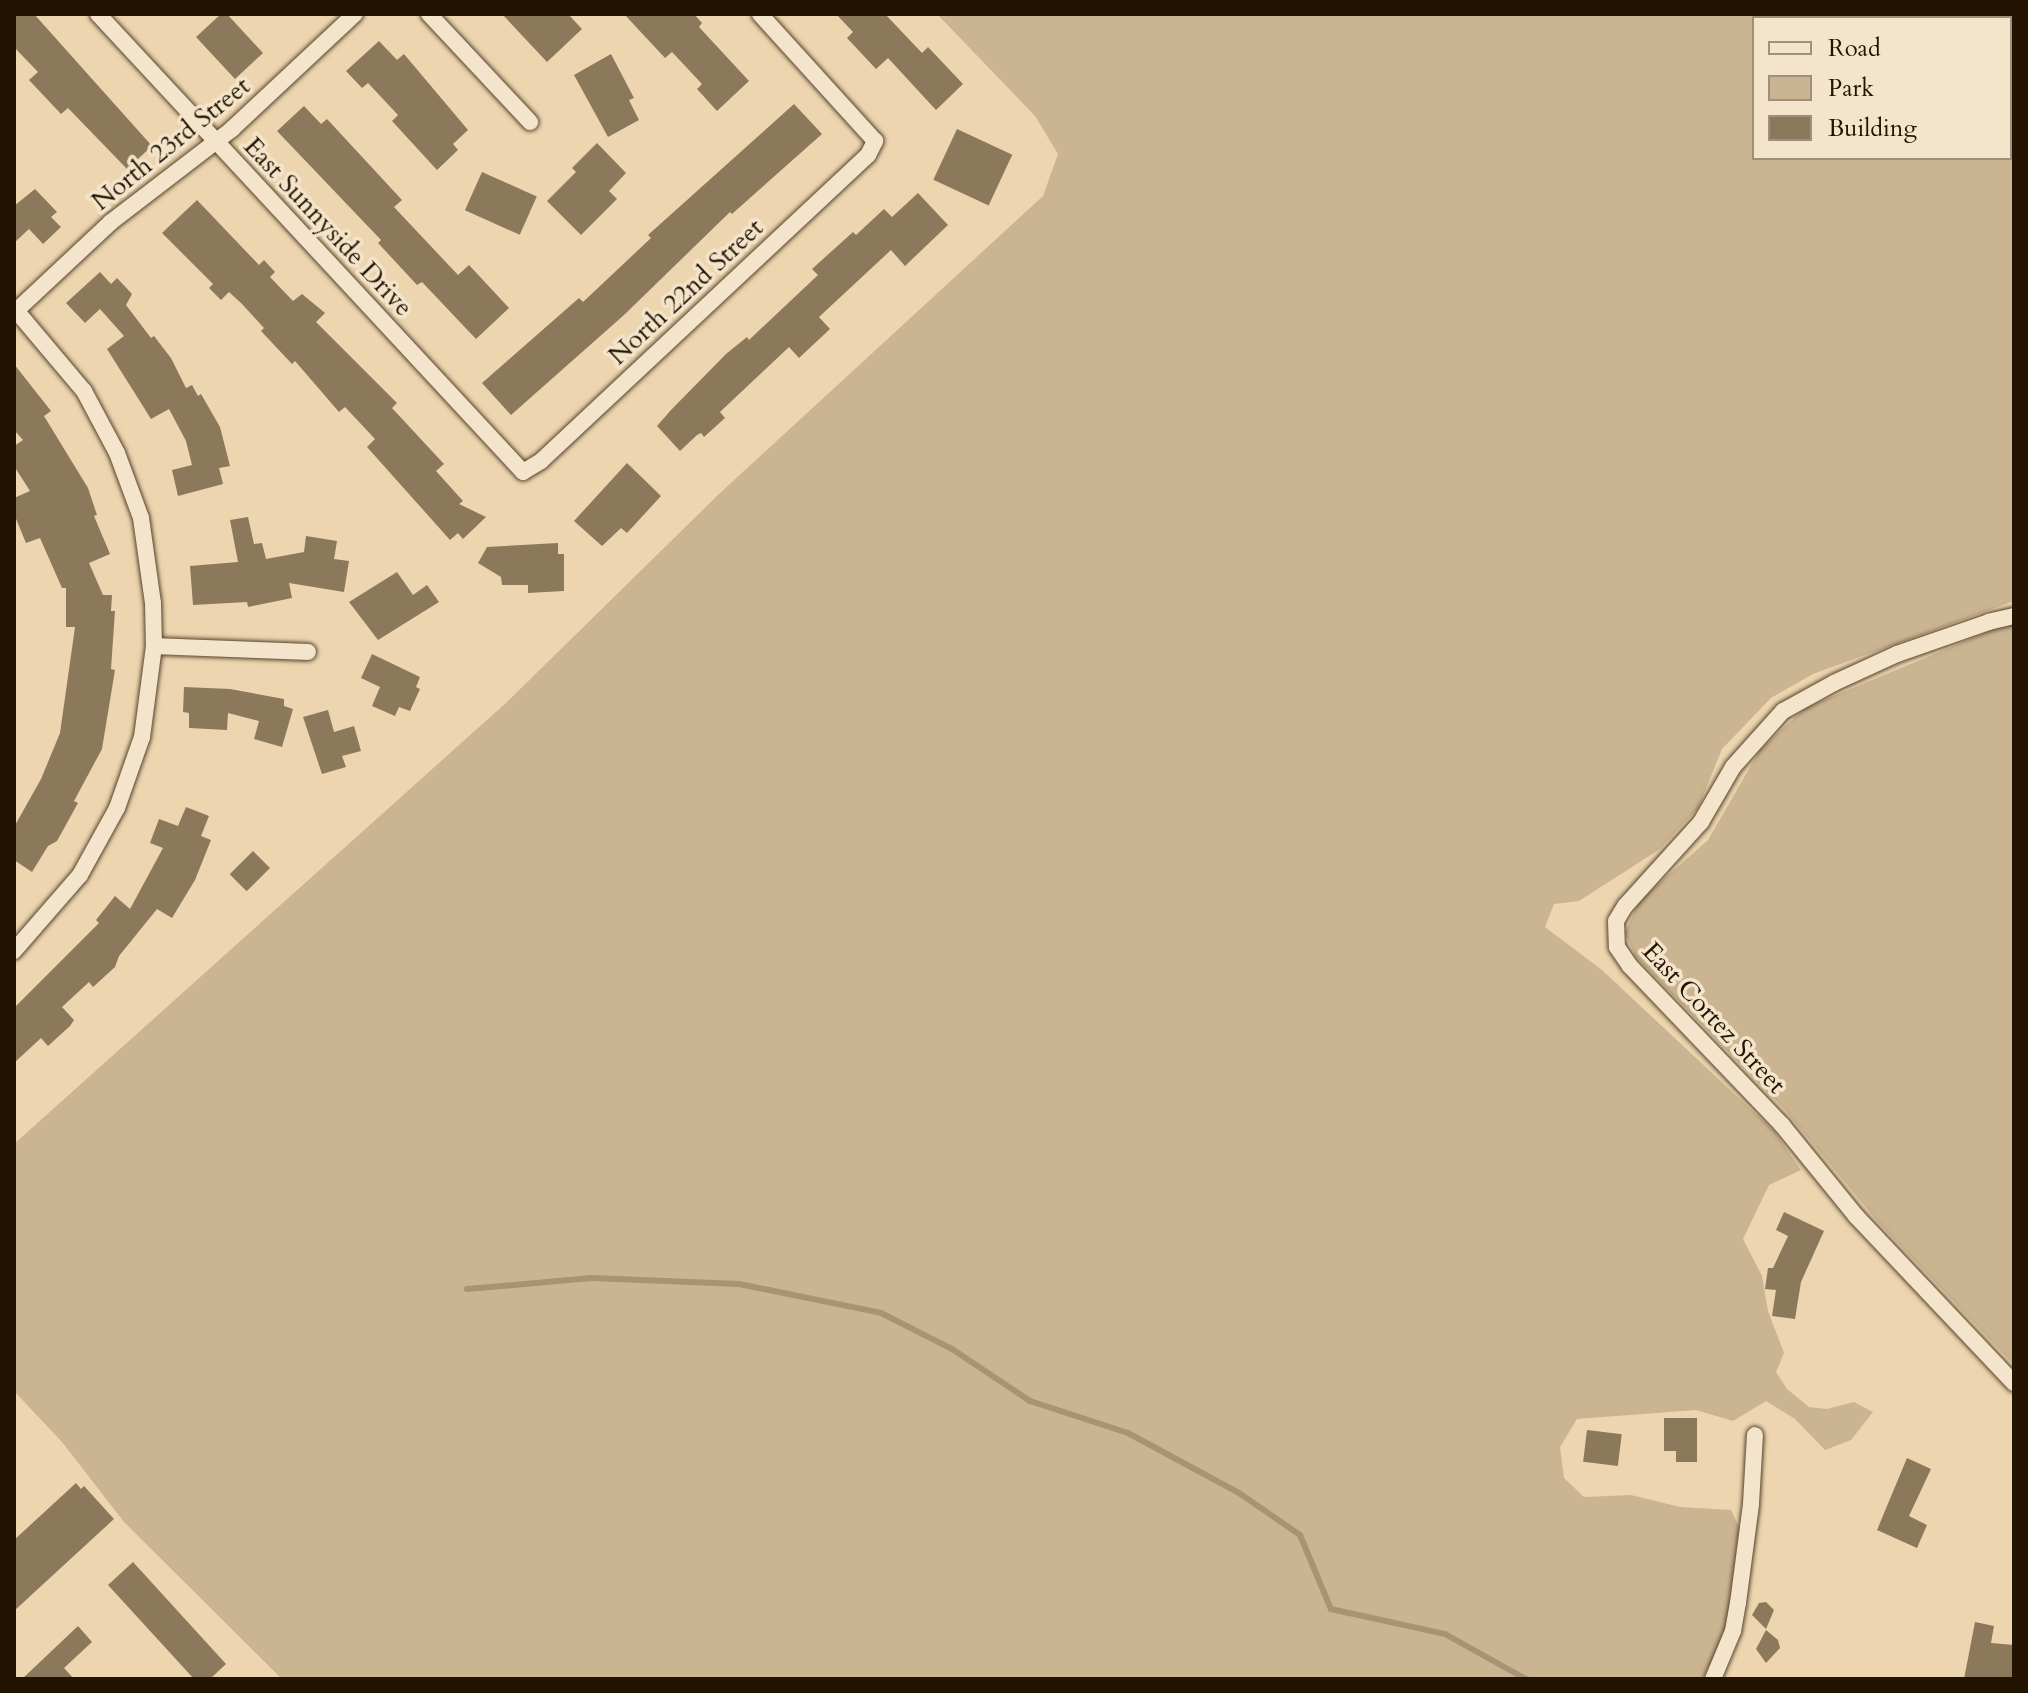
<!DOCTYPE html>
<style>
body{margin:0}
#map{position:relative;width:2028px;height:1693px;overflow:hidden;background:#edd5af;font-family:Cardo,serif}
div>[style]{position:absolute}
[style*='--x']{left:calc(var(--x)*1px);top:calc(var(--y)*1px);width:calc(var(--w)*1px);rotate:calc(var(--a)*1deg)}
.green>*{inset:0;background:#cbb491}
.stream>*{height:6px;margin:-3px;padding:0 3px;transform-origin:3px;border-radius:3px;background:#a89374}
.building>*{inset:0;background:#8c785b;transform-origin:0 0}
.roads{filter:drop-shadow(0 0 2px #56442c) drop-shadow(0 0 2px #56442c)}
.minor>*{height:16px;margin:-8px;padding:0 8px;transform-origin:8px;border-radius:8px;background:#f3e4cb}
span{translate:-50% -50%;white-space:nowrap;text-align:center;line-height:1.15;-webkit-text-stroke:7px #f3e4cb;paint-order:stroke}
.street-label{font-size:26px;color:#231301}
.frame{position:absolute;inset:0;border:16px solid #231301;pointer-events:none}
.legend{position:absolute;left:1752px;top:16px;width:260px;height:144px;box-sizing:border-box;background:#f3e4cb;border:2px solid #a0907a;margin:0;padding:10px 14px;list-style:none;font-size:24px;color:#231301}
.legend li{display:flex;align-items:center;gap:16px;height:40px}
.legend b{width:40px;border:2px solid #a0907a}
</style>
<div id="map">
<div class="green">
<i style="clip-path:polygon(evenodd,937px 14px,2014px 14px,2014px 601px,1813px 674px,1771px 698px,1722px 749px,1698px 808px,1660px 849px,1579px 901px,1554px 904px,1545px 927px,1602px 970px,1774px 1131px,1801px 1170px,1769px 1185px,1743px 1239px,1762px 1276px,1768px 1311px,1784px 1353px,1776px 1372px,1787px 1389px,1809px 1407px,1827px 1409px,1854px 1402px,1873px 1412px,1851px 1440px,1825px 1450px,1795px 1419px,1766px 1401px,1733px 1421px,1696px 1410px,1577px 1419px,1560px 1447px,1564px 1478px,1584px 1497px,1631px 1495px,1680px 1507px,1731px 1510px,1741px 1531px,1728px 1631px,1702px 1679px,282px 1679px,124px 1522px,62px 1442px,14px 1391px,14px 1144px,507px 702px,719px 494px,1043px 196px,1058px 154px,1035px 116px,937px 14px,1754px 18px,2010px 18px,2010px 158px,1754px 158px,1754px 18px)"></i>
<i style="clip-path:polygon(2014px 621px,2014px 1365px,1878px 1222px,1785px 1110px,1636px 957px,1625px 933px,1639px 901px,1708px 840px,1760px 750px,1805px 708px)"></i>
</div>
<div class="stream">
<i style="--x:467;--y:1289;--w:125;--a:-5"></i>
<i style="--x:592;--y:1278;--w:147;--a:2.3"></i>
<i style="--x:739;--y:1284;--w:145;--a:11.5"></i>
<i style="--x:881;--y:1313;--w:80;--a:26.9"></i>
<i style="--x:952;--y:1349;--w:94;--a:33.7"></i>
<i style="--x:1030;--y:1401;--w:103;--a:18.1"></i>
<i style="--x:1128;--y:1433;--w:126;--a:28.4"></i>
<i style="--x:1239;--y:1493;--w:74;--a:34.5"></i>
<i style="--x:1300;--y:1535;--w:80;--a:67.3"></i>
<i style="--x:1331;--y:1609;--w:117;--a:12.4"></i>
<i style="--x:1445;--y:1634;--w:93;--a:29.1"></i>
</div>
<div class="building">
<i style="clip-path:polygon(14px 14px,34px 14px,152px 146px,127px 169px,68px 108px,61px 114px,29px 80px,38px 72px,14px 47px)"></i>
<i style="clip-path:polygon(221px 14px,227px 14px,263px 53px,235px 79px,196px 37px)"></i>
<i style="clip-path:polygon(502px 14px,568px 14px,582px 29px,547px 62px)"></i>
<i style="clip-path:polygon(624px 14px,694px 14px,702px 23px,699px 27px,749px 81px,717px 111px,697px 89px,702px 84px,672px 52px,665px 58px)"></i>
<i style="clip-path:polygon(836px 14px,885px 14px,922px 53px,928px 47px,963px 84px,936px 110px,888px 58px,876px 69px,847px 38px,853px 32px)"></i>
<i style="clip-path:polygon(379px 41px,397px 60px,404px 54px,468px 130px,453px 144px,458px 150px,437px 170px,392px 121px,398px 115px,368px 83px,362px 88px,346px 71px)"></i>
<i style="clip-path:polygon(611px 54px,634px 98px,629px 100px,639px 120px,608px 137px,574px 75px)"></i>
<i style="clip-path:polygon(794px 104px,822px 134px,732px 214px,730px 212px,624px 315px,511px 415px,482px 383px,579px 298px,583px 302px,651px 238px,648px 235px)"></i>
<i style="clip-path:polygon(304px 106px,321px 124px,327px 119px,402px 200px,394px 207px,458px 275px,469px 265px,509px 308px,476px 339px,422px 282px,417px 285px,378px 243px,381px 240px,277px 131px)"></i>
<i style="left:957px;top:129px;width:61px;height:56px;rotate:25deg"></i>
<i style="clip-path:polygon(597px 143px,626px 173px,609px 191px,617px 199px,581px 235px,547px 201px,576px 172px,572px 168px)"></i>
<i style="left:482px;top:172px;width:60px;height:42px;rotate:24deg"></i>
<i style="clip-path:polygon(35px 189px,57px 212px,51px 217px,61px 227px,43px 244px,29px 229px,14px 243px,14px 206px)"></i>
<i style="clip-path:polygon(918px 193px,948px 225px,905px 266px,891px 250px,819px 317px,830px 329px,799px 358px,789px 347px,720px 412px,725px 418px,704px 437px,701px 433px,697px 435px,680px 451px,657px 426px,671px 410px,726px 354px,747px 337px,749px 340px,818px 275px,812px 269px,853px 232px,856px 235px,884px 209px,892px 217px)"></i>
<i style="clip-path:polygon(197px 200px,259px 265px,264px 260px,275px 272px,270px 277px,293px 301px,302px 294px,325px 313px,316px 322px,397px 403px,392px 408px,444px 464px,436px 471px,463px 501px,459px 504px,486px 517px,463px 539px,458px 533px,450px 540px,367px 447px,375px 439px,345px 407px,339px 412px,295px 361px,292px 364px,261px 331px,264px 328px,242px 304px,229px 292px,221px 300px,209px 288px,213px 284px,162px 233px)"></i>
<i style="clip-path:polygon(100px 272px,111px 284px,117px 278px,132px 294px,126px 305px,151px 338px,154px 336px,171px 358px,186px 388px,192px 385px,198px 396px,201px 394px,220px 427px,230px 466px,219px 468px,223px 484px,178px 496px,172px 470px,192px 465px,186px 441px,169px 409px,151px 419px,107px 349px,124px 336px,100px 309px,85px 323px,66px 303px)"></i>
<i style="clip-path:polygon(14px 364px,51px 411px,44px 416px,88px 488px,97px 515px,94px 516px,110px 554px,89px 563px,103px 595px,112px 595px,111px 611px,115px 611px,111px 669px,115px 670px,102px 749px,74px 801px,78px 803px,57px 841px,48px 846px,32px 872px,14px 860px,14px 827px,41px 779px,60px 733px,75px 627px,66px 627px,66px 588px,62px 588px,40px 538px,26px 543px,14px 514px,14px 498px,30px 491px,14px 466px,14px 446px,23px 440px,14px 430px)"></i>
<i style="clip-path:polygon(627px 463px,661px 496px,627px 533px,621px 528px,602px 546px,574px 521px)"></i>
<i style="clip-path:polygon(248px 517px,254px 544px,262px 543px,266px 559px,304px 552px,306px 536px,337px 541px,334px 559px,349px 561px,344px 592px,289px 583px,292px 598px,248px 607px,247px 602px,193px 605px,190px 566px,238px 562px,230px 520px)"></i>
<i style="clip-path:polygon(558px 543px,558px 554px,564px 554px,564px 591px,528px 593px,528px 585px,502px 585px,501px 577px,478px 563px,487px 547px)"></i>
<i style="clip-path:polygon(397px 572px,413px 595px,427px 585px,439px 602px,378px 640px,349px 602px)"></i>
<i style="clip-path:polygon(372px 654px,420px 677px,416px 687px,420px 689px,410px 711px,399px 707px,395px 716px,372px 706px,380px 687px,361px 678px)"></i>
<i style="clip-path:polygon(184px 687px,230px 689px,284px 699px,284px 706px,293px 709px,282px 747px,254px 739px,259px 721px,228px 713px,227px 730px,189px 728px,189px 713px,183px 712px)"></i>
<i style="clip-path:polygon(328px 710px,334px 732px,354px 726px,361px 751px,342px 756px,346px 767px,322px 774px,303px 717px)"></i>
<i style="clip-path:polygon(186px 807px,209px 816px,201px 836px,211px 840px,195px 880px,172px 918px,157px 909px,119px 956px,115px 967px,93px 987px,89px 982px,62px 1007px,74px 1020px,70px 1026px,48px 1046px,41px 1038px,14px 1063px,14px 1008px,99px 923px,96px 920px,115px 896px,130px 909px,163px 848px,150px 843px,159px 819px,178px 826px)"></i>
<i style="left:253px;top:851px;width:24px;height:33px;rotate:45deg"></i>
<i style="clip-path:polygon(1784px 1212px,1824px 1231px,1801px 1282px,1795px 1319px,1772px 1316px,1776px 1290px,1765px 1289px,1768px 1268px,1773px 1268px,1788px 1236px,1776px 1230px)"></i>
<i style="clip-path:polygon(1664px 1418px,1697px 1418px,1697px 1462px,1676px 1462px,1676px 1451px,1664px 1451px)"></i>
<i style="left:1587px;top:1430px;width:35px;height:32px;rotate:7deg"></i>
<i style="clip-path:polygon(1907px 1458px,1931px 1469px,1909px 1516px,1927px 1525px,1917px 1548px,1877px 1530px)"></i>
<i style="clip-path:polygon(76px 1483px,81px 1489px,84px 1486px,114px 1519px,14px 1611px,14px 1540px)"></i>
<i style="clip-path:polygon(133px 1562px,226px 1664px,210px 1679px,194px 1679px,108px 1585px)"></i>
<i style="clip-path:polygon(1759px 1603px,1766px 1602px,1774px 1610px,1766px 1629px,1752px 1615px)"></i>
<i style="clip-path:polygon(1975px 1622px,1994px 1626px,1991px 1643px,2014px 1645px,2014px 1679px,1964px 1679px)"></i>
<i style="clip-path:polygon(78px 1626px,92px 1642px,64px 1668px,74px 1679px,22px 1679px)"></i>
<i style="clip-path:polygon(1766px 1630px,1778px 1640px,1780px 1648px,1766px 1663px,1756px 1649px)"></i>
</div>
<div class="roads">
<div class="minor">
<i style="--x:98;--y:14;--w:625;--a:47.14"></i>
<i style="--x:523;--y:472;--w:21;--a:-31"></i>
<i style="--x:541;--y:461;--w:448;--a:-43.1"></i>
<i style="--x:868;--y:155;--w:16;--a:-63"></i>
<i style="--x:875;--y:141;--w:171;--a:-132.2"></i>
<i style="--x:429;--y:14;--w:148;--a:46.9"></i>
<i style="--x:14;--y:308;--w:109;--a:49.9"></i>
<i style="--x:84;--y:391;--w:70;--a:62"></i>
<i style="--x:117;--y:453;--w:69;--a:69.7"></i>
<i style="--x:141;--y:518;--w:86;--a:82"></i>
<i style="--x:153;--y:603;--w:43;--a:88.7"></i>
<i style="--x:154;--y:646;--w:92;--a:97.5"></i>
<i style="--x:142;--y:737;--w:75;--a:109.4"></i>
<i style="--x:117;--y:808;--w:77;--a:118.9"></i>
<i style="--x:80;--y:875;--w:101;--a:131"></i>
<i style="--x:17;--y:310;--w:129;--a:-43.1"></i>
<i style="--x:111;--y:222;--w:153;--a:-37.5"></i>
<i style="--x:232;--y:129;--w:168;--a:-43.1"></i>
<i style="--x:2014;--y:616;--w:26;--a:167"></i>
<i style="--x:1989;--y:622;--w:97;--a:160.8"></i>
<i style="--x:1897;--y:654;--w:69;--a:155.3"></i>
<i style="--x:1834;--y:683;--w:58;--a:151.2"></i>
<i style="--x:1783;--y:711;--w:75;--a:131.8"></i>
<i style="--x:1733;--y:767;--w:64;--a:120.2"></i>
<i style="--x:1701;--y:822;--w:113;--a:132.1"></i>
<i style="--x:1625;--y:906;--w:17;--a:121"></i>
<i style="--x:1616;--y:921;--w:26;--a:88"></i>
<i style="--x:1617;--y:947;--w:23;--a:56"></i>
<i style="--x:1630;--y:966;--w:220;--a:46.3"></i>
<i style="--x:1782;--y:1125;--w:117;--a:50.9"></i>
<i style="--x:1856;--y:1216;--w:230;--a:46.6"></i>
<i style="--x:154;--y:646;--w:154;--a:2.2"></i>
<i style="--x:1713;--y:1679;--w:52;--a:-67.4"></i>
<i style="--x:1733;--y:1631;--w:28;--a:-80"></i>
<i style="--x:1738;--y:1603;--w:100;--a:-82.5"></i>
<i style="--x:1751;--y:1504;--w:69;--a:-86.7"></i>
</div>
</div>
<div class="street-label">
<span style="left:171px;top:144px;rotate:-39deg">North 23rd Street</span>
<span style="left:328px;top:227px;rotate:47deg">East Sunnyside Drive</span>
<span style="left:686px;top:292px;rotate:-43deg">North 22nd Street</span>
<span style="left:1714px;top:1018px;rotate:47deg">East Cortez Street</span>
</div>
<div class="frame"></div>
<ul class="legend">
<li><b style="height:10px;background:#f3e4cb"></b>Road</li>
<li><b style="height:22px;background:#cbb491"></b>Park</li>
<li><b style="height:22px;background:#8c785b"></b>Building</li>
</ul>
</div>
